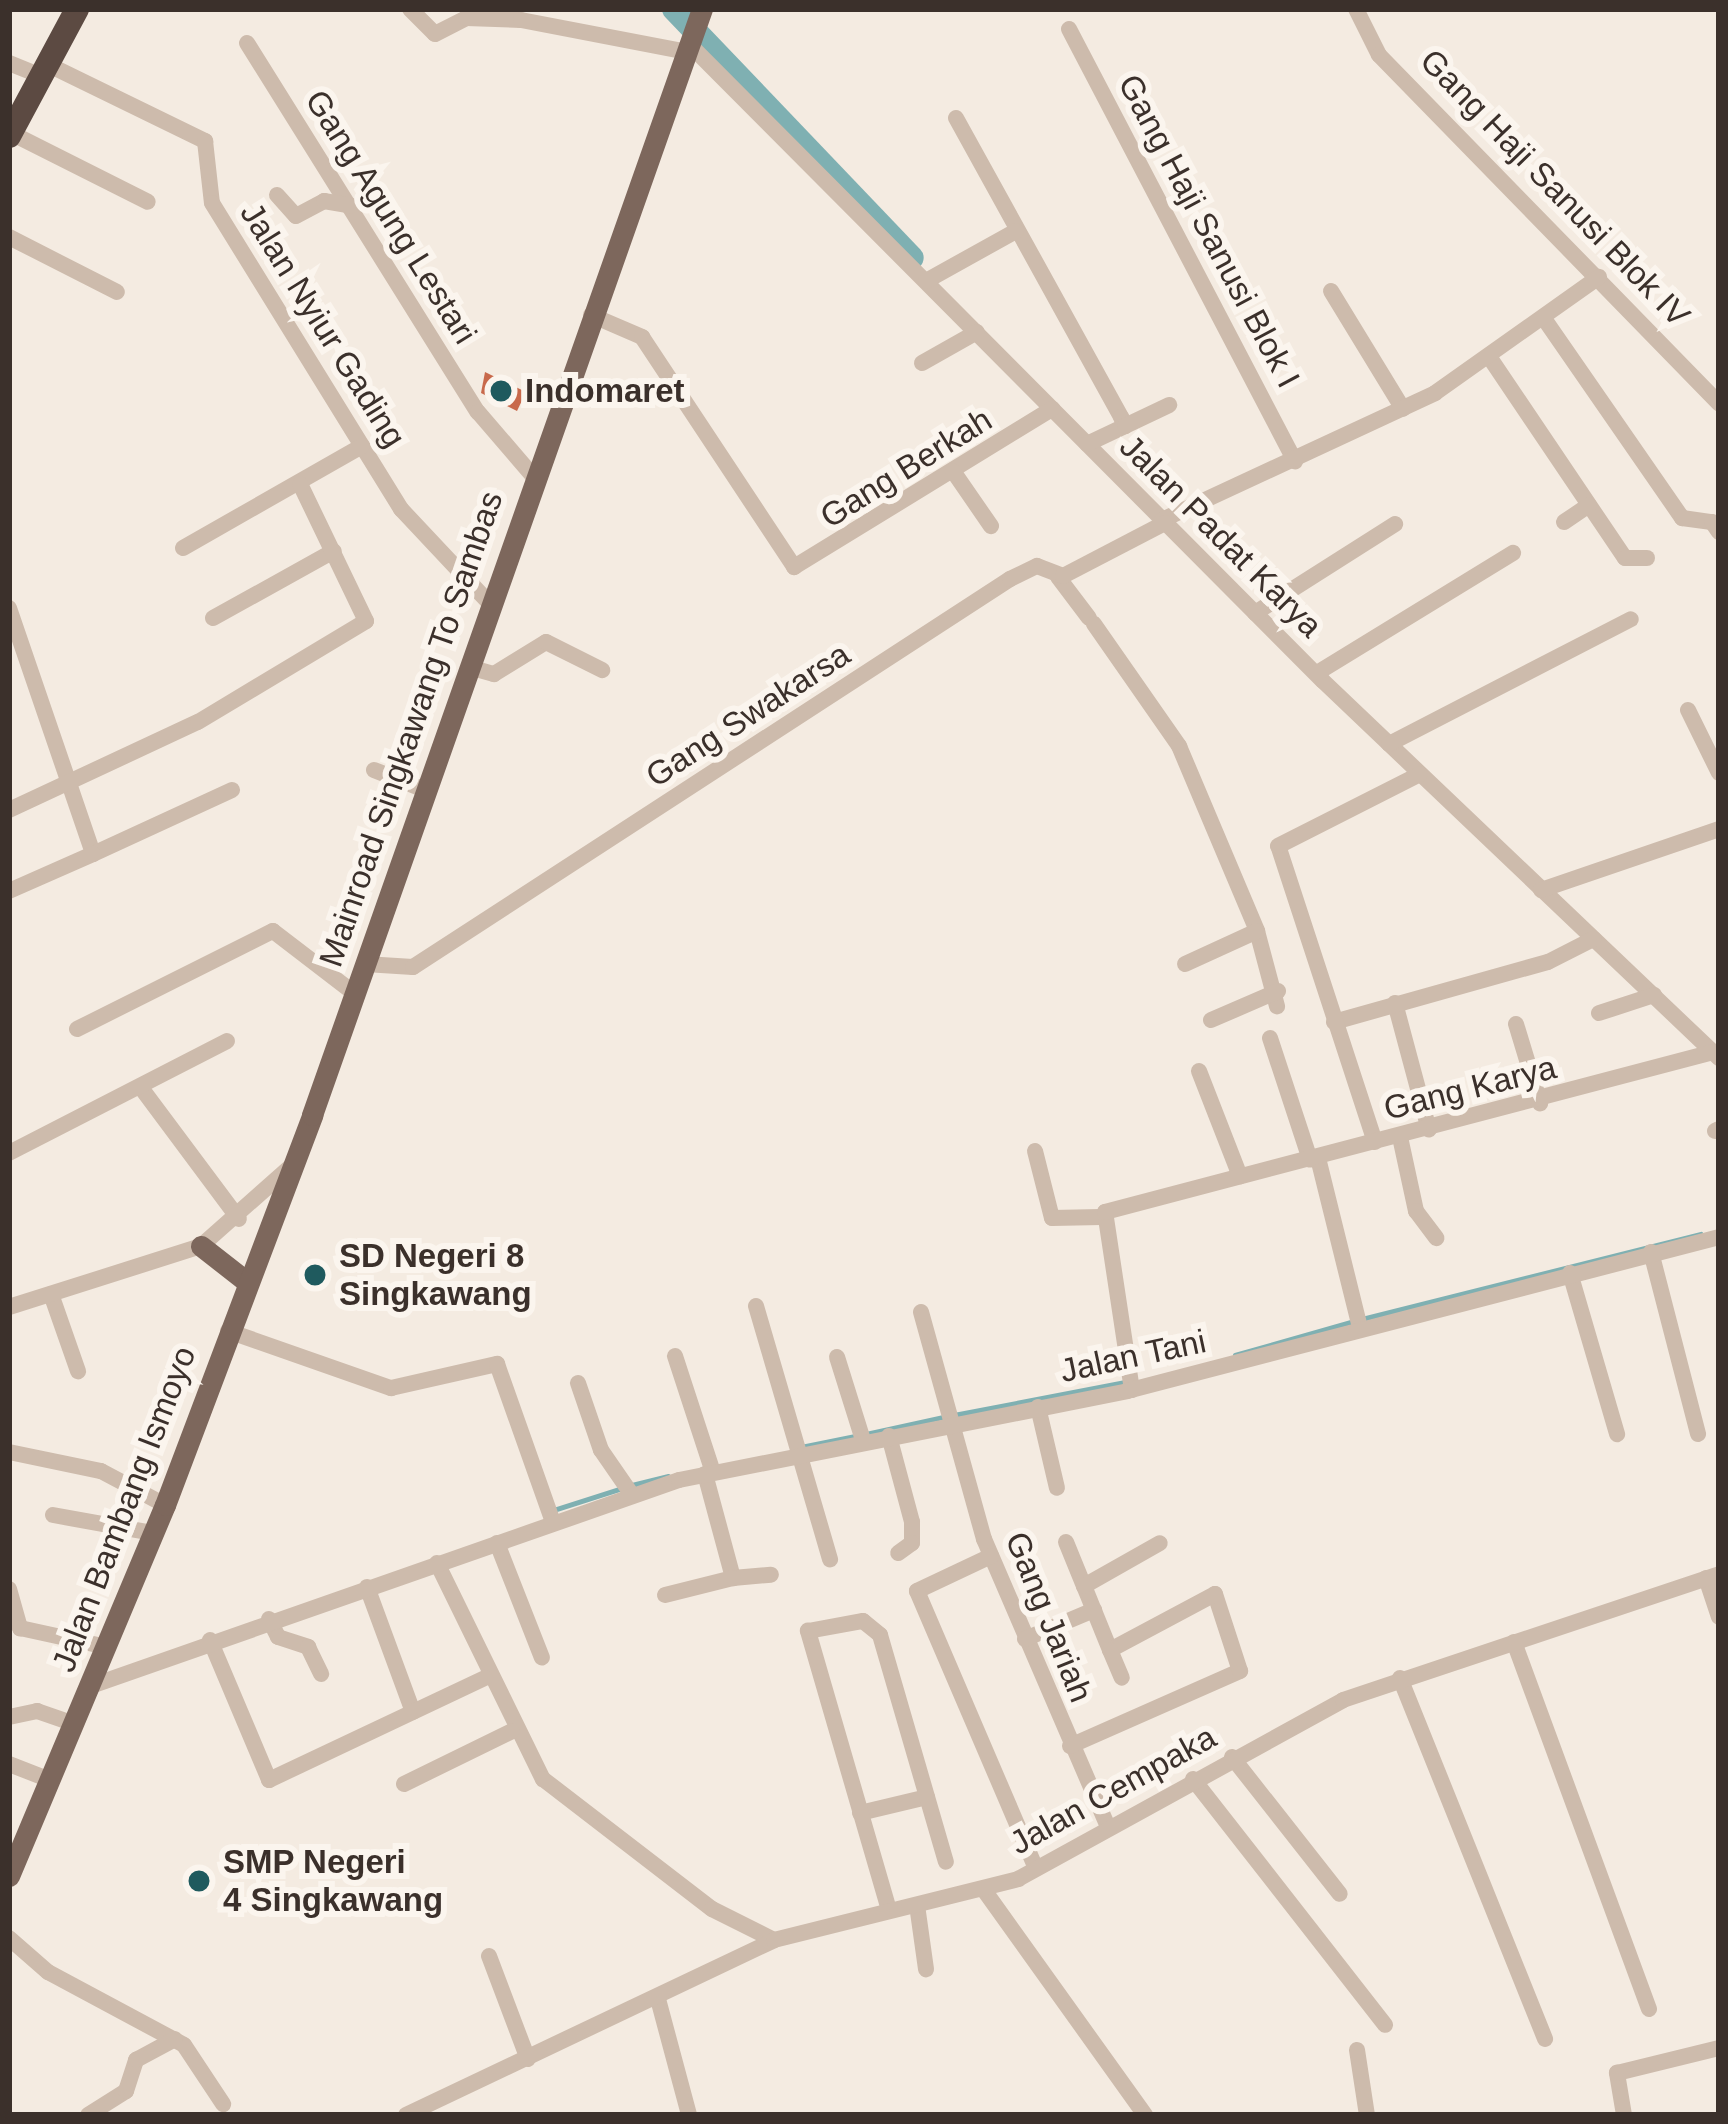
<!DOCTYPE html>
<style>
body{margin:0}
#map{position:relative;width:1728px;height:2124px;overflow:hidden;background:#f4ebe1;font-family:Helvetica,sans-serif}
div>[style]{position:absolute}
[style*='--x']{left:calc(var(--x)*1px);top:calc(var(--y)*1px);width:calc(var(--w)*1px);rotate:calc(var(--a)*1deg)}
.stream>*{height:4.5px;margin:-2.25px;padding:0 2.25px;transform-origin:2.25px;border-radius:2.25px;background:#7fb0b2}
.river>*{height:24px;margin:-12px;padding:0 12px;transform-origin:12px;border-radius:12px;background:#7fb0b2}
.building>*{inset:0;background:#c8694b}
.minor>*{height:16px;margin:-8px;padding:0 8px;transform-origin:8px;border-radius:8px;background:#cdbbac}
.major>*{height:21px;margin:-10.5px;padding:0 10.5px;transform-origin:10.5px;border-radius:10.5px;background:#7d675c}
.highway>*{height:24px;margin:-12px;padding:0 12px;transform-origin:12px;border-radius:12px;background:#5c4a42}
.dots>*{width:33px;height:33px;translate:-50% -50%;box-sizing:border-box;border:6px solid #fbf5ee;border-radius:50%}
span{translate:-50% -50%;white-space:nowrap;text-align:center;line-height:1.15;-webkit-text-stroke:12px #fbf5ee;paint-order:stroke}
.street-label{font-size:33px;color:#3b302b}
.poi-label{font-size:33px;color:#3b302b;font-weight:700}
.left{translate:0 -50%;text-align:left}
.frame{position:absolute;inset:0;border:12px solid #3b302b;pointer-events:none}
</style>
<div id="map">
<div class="stream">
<i style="--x:1362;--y:1319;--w:349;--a:-14.1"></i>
<i style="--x:1235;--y:1355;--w:121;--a:-15.9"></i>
<i style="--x:954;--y:1415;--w:174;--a:-10.9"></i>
<i style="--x:866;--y:1434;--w:79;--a:-12.4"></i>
<i style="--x:801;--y:1447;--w:55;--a:-11.5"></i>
<i style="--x:632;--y:1485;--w:37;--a:-14"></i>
<i style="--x:554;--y:1510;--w:71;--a:-17.9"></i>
</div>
<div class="river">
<i style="--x:674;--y:9;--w:344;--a:46.3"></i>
</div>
<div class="building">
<i style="clip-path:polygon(485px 372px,526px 392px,517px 411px,481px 393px)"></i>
</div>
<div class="minor">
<i style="--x:410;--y:9;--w:35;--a:45"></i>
<i style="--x:435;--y:34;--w:35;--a:-27"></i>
<i style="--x:466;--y:18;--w:55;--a:2.1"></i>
<i style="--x:521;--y:20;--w:169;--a:10.9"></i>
<i style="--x:1356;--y:9;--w:51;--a:63.4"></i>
<i style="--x:1379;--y:55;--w:487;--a:45.7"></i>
<i style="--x:1069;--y:29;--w:488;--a:62.4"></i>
<i style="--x:247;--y:43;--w:435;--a:58"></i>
<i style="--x:478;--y:412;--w:84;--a:49.3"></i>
<i style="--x:690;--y:45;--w:897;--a:45.14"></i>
<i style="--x:1323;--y:681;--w:547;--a:43.59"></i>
<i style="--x:9;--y:63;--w:37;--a:22"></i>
<i style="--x:49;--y:65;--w:174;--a:26"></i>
<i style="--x:205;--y:141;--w:62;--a:83.6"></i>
<i style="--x:212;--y:203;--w:360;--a:58.3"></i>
<i style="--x:401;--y:509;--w:132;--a:46.8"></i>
<i style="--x:956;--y:118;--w:342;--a:61.1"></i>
<i style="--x:1121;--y:417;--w:10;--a:66"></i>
<i style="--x:1125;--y:426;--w:42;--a:154.7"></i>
<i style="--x:11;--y:133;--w:153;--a:26.7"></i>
<i style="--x:277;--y:195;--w:28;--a:48"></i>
<i style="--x:296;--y:216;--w:32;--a:-28"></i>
<i style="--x:324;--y:201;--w:27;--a:10"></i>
<i style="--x:9;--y:237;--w:121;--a:27"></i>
<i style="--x:926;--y:281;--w:103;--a:-29.1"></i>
<i style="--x:1331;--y:291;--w:138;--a:58.6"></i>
<i style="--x:591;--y:315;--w:56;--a:23.3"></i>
<i style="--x:642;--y:337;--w:276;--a:56.5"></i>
<i style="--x:794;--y:567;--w:303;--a:-31.5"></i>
<i style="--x:1545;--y:320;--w:241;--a:55.3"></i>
<i style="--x:1682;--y:518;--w:30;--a:8"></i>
<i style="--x:1712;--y:522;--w:12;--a:55"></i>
<i style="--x:1490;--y:358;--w:241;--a:56"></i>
<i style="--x:1625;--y:558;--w:22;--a:0"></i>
<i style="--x:922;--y:363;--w:63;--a:-29.4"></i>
<i style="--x:1125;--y:426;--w:49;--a:-25.5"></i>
<i style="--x:953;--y:471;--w:67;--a:55.4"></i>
<i style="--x:1162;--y:520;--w:301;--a:-24.9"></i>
<i style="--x:1435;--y:393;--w:201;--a:-35.3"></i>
<i style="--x:1564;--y:522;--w:30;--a:-34"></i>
<i style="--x:183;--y:548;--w:206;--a:-29.7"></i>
<i style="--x:1058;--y:577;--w:51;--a:52.9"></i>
<i style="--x:9;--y:608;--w:260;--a:71.1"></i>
<i style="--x:93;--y:854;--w:153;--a:-24.7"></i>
<i style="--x:1255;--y:613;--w:166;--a:-32.4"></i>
<i style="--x:213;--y:618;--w:138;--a:-29"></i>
<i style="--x:1094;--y:624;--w:149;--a:55.1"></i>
<i style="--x:1179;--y:746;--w:201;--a:67.1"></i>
<i style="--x:1257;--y:931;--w:78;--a:75.1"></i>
<i style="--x:469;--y:667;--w:26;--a:16"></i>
<i style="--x:494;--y:674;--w:61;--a:-31.6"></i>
<i style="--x:546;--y:642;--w:63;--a:26.6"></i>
<i style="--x:1317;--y:673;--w:230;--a:-31.5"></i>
<i style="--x:1688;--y:710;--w:70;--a:63.8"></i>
<i style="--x:1389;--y:744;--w:272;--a:-27.3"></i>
<i style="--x:374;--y:770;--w:55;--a:21.4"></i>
<i style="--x:9;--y:810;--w:208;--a:-25"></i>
<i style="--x:198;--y:722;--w:196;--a:-31"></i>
<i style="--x:366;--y:621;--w:152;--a:-115.7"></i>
<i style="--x:1541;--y:890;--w:188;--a:-18.9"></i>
<i style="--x:9;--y:891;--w:92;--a:-23.8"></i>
<i style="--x:365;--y:964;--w:48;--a:3.6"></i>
<i style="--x:413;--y:967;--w:712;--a:-33.02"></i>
<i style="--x:1010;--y:579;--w:30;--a:-26"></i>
<i style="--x:1037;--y:566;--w:28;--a:21"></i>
<i style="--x:1063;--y:576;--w:115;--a:-27.5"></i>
<i style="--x:1185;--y:964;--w:79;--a:-24.6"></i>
<i style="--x:1395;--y:1003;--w:131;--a:75"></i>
<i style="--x:1599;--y:1013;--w:58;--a:-18.1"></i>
<i style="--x:1211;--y:1020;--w:73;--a:-23.4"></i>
<i style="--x:1334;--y:1022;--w:222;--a:-15.7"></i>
<i style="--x:1548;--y:962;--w:51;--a:-27.1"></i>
<i style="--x:1516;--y:1024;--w:83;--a:73.1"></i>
<i style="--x:77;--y:1029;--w:219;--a:-26.6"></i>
<i style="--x:273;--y:931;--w:103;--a:37.5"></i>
<i style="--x:1270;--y:1038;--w:128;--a:71.8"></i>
<i style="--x:1199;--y:1071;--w:113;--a:68.7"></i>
<i style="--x:142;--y:1089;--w:162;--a:53.3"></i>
<i style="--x:1715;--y:1131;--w:4;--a:-27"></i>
<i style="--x:1400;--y:1137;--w:76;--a:77.8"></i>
<i style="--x:1416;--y:1211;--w:34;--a:53"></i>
<i style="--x:1375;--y:1142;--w:311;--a:-108.1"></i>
<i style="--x:1278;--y:846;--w:159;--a:-26.9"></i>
<i style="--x:1035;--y:1151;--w:69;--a:75.8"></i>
<i style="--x:1052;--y:1218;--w:49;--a:-1.2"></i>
<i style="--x:9;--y:1153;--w:245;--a:-27.2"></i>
<i style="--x:1318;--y:1158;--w:175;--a:76.1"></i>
<i style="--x:1651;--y:1252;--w:188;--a:75.5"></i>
<i style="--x:1570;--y:1273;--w:168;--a:73.7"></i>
<i style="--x:51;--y:1294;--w:82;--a:70.7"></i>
<i style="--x:756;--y:1306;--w:264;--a:73.7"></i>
<i style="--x:9;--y:1307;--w:201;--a:-17.6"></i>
<i style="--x:201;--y:1246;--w:118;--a:-41.6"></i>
<i style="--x:921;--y:1312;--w:236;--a:74.5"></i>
<i style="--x:984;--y:1539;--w:314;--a:66.7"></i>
<i style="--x:228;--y:1331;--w:173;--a:19.3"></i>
<i style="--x:391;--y:1388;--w:109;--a:-12.8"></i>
<i style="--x:497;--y:1364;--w:168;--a:70.5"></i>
<i style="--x:675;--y:1356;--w:122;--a:71.9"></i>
<i style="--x:837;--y:1357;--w:87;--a:72.6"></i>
<i style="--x:578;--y:1383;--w:71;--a:71.1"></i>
<i style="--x:601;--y:1450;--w:55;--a:55.4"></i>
<i style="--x:1132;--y:1390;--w:180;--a:-98.6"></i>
<i style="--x:1105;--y:1212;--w:629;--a:-14.74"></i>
<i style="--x:1038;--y:1407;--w:83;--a:76.8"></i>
<i style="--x:889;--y:1436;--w:89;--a:75"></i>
<i style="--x:912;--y:1522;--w:21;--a:90"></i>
<i style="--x:912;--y:1543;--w:17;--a:144"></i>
<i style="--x:9;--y:1452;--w:94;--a:11.7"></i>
<i style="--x:101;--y:1471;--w:72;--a:28"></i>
<i style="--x:705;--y:1474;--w:108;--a:74.9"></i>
<i style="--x:733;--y:1578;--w:38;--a:-5"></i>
<i style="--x:53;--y:1515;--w:102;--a:10.2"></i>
<i style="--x:1066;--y:1542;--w:48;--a:67.8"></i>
<i style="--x:497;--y:1543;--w:123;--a:68.6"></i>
<i style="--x:991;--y:1556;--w:82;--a:154.7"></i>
<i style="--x:917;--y:1591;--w:301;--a:66.8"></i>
<i style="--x:437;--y:1563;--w:241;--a:63.9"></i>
<i style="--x:543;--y:1779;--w:213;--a:37.6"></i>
<i style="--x:712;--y:1909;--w:69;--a:26.6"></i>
<i style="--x:1706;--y:1578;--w:41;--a:71.6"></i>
<i style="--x:367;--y:1587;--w:133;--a:69.8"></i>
<i style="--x:9;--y:1589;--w:41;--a:74.2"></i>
<i style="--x:20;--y:1628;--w:89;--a:12.3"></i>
<i style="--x:665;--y:1595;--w:70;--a:-14"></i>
<i style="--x:269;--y:1619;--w:20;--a:63"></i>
<i style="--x:278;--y:1637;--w:32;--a:18"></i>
<i style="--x:308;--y:1647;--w:30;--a:64"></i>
<i style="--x:1025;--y:1639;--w:75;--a:-22.8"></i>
<i style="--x:210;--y:1640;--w:152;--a:67.1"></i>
<i style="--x:269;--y:1780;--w:239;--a:-25.3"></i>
<i style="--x:1514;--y:1642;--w:391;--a:69.8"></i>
<i style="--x:1110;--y:1650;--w:69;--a:-112.1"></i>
<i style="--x:1084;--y:1586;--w:87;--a:-29.5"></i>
<i style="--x:1400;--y:1678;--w:389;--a:68.1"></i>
<i style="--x:91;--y:1686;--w:623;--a:-19.31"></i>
<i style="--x:679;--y:1480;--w:457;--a:-11.2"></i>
<i style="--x:1127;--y:1391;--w:612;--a:-14.58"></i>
<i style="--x:9;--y:1717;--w:29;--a:-12"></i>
<i style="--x:37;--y:1711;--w:39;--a:19"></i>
<i style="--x:1070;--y:1746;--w:186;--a:-23.8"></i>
<i style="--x:1240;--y:1671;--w:81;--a:-108"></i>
<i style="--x:1215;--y:1594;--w:119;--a:151.9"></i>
<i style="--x:1110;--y:1650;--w:30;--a:67"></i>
<i style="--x:1232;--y:1757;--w:174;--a:51.8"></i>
<i style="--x:9;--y:1764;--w:44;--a:21.3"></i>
<i style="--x:1193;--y:1779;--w:312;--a:52"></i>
<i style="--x:404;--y:1784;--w:120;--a:-26.1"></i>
<i style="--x:860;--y:1813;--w:69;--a:-13.4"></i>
<i style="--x:984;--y:1890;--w:277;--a:54.4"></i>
<i style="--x:917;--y:1905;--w:65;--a:82"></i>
<i style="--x:889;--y:1910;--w:291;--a:-106.2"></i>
<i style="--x:808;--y:1631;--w:56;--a:-10.3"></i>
<i style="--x:863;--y:1621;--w:22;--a:39"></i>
<i style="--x:880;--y:1635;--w:236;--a:73.8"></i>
<i style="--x:9;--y:1938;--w:52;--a:41.1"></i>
<i style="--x:48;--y:1972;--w:154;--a:28.2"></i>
<i style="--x:184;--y:2045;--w:71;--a:56.5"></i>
<i style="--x:489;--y:1956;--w:110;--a:69.3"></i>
<i style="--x:658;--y:1999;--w:120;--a:75"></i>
<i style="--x:1357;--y:2050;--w:66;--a:81.3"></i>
<i style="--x:88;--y:2115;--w:45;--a:-32.3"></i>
<i style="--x:126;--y:2091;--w:33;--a:-72"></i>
<i style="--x:136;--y:2060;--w:44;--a:-28.3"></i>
<i style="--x:406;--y:2115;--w:407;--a:-25.4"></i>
<i style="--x:774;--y:1940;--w:252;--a:-14"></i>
<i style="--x:1018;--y:1879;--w:371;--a:-28.8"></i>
<i style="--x:1343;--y:1700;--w:397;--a:-18.5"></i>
<i style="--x:1624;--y:2115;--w:43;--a:-99.5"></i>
<i style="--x:1617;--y:2073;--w:105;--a:-13.8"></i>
</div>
<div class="major">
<i style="--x:201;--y:1246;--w:58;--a:38"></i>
<i style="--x:9;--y:1876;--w:402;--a:-67.2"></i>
<i style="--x:165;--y:1505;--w:417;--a:-69.3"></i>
<i style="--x:312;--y:1115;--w:1173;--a:-70.58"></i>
</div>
<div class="highway">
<i style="--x:9;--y:136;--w:144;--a:-61.8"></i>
</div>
<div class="dots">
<i style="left:501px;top:391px;background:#1f5a5e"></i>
<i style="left:315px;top:1275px;background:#1f5a5e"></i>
<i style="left:199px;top:1881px;background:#1f5a5e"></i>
</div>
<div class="street-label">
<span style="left:1555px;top:188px;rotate:46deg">Gang Haji Sanusi Blok IV</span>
<span style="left:391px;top:217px;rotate:58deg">Gang Agung Lestari</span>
<span style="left:1209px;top:231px;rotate:62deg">Gang Haji Sanusi Blok I</span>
<span style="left:323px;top:325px;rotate:58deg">Jalan Nyiur Gading</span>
<span style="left:906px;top:468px;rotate:-32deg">Gang Berkah</span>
<span style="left:1221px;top:536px;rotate:45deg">Jalan Padat Karya</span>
<span style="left:748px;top:715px;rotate:-33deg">Gang Swakarsa</span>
<span style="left:411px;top:729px;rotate:-71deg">Mainroad Singkawang To Sambas</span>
<span style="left:1470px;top:1088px;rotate:-14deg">Gang Karya</span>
<span style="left:1133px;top:1356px;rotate:-12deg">Jalan Tani</span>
<span style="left:124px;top:1509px;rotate:-69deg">Jalan Bambang Ismoyo</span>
<span style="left:1049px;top:1617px;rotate:68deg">Gang Jariah</span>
<span style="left:1113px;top:1790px;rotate:-29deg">Jalan Cempaka</span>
</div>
<div class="poi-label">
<span class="left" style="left:525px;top:391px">Indomaret</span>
<span class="left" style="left:339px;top:1275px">SD Negeri 8<br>Singkawang</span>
<span class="left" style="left:223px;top:1881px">SMP Negeri<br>4 Singkawang</span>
</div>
<div class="frame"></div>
</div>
